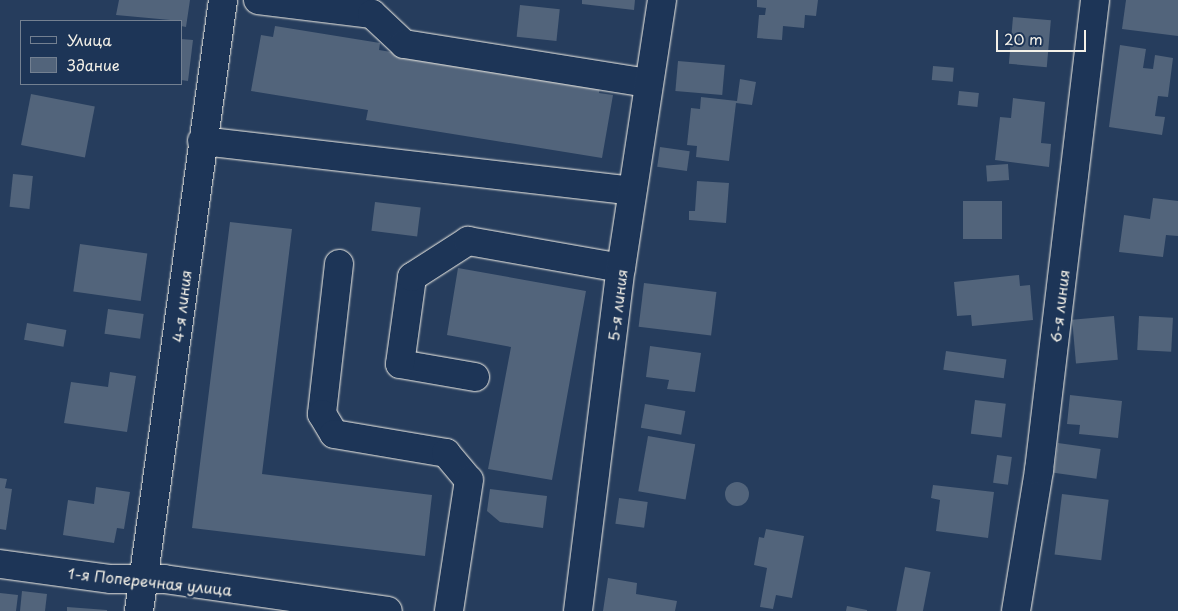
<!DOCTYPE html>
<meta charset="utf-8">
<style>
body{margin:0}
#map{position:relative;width:1178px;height:611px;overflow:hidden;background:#263d5d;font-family:"Playpen Sans",sans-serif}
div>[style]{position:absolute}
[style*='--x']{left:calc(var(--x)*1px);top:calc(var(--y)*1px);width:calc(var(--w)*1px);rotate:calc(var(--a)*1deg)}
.building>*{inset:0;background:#52647b;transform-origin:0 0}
.round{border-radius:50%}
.roads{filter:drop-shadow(0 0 1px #f4f1e8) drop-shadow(0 0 1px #f4f1e8)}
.minor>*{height:28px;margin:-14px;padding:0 14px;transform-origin:14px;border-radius:14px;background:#1d3557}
span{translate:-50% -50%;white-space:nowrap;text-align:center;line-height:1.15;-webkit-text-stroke:5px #1d3557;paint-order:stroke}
.street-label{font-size:15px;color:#f4f1e8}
.legend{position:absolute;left:20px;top:20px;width:162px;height:65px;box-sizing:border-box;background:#1d3557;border:1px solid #738091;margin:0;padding:6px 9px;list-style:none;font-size:15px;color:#f4f1e8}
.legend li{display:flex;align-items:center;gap:10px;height:25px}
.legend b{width:25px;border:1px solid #738091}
.scale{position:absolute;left:996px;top:30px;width:90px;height:22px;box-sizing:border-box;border:2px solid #f4f1e8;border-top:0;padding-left:6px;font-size:15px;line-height:18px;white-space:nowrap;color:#f4f1e8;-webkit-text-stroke:4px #1d3557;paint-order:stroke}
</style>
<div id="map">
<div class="building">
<i style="clip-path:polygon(119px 0,190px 0,186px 27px,181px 26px,181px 21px,116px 15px)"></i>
<i style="clip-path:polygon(582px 0,635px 0,634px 10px,582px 4px)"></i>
<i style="clip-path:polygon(757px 0,818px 0,816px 16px,805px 15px,804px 28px,783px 26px,782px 40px,757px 38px,759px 15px,765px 15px,766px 8px,757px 7px)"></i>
<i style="clip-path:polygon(1126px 0,1178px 0,1178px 36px,1122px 29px)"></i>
<i style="left:520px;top:5px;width:40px;height:32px;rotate:6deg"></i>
<i style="left:1013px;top:17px;width:38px;height:47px;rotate:5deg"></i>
<i style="clip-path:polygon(275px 26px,380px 43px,379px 50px,600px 86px,599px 93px,613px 95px,602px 158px,366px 120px,368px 110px,251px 91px,261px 35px,273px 37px)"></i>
<i style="clip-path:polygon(181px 39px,193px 40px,188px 81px,181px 80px)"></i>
<i style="clip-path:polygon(1120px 45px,1146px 49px,1143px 68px,1153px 69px,1155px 55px,1173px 58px,1168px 97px,1158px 96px,1155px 116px,1165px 117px,1162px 135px,1109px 127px)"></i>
<i style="left:678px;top:61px;width:47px;height:30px;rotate:5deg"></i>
<i style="left:933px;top:66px;width:21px;height:14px;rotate:5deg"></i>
<i style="clip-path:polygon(740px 79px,756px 82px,752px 105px,736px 103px,729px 161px,696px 157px,697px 146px,687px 145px,691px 108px,700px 109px,701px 97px,737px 101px)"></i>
<i style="left:959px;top:91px;width:20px;height:14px;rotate:6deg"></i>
<i style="left:31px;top:94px;width:65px;height:52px;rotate:11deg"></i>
<i style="clip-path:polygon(1013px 98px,1045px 102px,1041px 143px,1051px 144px,1049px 167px,995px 160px,1000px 117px,1011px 118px)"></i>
<i style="left:660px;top:147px;width:30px;height:20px;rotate:8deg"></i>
<i style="left:1008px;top:164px;width:16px;height:22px;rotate:86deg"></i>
<i style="left:13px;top:174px;width:20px;height:33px;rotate:6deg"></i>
<i style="clip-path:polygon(697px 181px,729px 183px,726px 223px,689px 220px,689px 211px,695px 211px)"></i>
<i style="clip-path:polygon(1153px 198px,1178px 201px,1178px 236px,1166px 235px,1163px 257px,1119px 252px,1124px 215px,1150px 219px)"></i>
<i style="left:963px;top:201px;width:39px;height:38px"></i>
<i style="left:375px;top:202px;width:46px;height:29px;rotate:7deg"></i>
<i style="clip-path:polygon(230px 222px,292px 229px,262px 474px,432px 495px,425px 556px,192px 528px)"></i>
<i style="left:80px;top:244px;width:68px;height:48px;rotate:8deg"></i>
<i style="clip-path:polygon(458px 268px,586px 291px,552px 480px,488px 469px,511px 347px,447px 335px)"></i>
<i style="clip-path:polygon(1019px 275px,1020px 286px,1030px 285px,1033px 320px,972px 326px,971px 315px,957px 316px,954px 282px)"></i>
<i style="left:644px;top:283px;width:73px;height:44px;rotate:7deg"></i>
<i style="left:108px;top:309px;width:36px;height:25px;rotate:8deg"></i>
<i style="left:1114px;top:316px;width:44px;height:42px;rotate:85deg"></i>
<i style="left:1139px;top:316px;width:34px;height:34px;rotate:3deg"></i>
<i style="left:27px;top:323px;width:40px;height:17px;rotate:10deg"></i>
<i style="clip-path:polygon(650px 346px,701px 353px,695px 392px,667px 389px,669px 380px,646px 377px)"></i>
<i style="left:946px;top:351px;width:61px;height:19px;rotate:8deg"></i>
<i style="clip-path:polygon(110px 372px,136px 376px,127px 432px,64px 423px,71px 382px,108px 387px)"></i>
<i style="clip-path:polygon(1070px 395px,1122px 401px,1118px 438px,1079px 434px,1080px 425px,1067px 424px)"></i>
<i style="left:975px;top:400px;width:31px;height:34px;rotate:7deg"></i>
<i style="left:645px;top:404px;width:41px;height:24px;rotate:10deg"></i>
<i style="left:648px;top:436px;width:48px;height:56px;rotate:10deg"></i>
<i style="left:1058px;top:443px;width:43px;height:30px;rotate:8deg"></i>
<i style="left:997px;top:455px;width:15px;height:28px;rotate:8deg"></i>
<i style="clip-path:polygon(0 478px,7px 479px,5px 488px,12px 489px,6px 530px,0 529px)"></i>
<i class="round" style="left:725px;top:482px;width:24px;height:24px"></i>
<i style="clip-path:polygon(933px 485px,994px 492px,988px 538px,936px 531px,940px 500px,931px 498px)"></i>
<i style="clip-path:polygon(96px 487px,130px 492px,124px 529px,117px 528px,114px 543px,63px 535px,68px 500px,94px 504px)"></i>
<i style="clip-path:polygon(490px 489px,547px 496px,543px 528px,500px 522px,487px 511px)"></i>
<i style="left:1062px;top:494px;width:47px;height:61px;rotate:7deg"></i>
<i style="left:619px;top:498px;width:29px;height:26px;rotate:8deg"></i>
<i style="clip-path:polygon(766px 529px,804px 536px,792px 598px,776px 595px,773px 609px,760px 607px,767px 568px,754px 565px,759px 537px,764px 538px)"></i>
<i style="left:905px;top:567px;width:26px;height:45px;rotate:11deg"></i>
<i style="clip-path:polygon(608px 578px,637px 583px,636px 594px,677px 601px,675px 611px,603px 611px)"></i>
<i style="clip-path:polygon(22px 591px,47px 594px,45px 611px,20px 611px)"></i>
<i style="clip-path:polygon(0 593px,18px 595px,16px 611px,0 611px)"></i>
<i style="clip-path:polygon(847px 606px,867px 610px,867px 611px,846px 611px)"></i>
<i style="clip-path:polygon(67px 607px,107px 610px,107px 611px,67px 611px)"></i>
</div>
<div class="roads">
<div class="minor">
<i style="--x:258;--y:0;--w:115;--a:7"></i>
<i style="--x:372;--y:14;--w:44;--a:43.2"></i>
<i style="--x:404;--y:44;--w:246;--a:9.1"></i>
<i style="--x:202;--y:141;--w:433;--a:6.6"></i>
<i style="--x:339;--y:264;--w:151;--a:96.5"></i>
<i style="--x:322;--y:414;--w:23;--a:59"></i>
<i style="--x:334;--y:434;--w:114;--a:9.6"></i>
<i style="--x:446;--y:453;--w:35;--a:50"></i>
<i style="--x:469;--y:480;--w:133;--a:98.7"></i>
<i style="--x:475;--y:377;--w:76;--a:-170.2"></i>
<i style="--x:400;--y:364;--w:88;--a:-82.1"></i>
<i style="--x:412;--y:277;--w:67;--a:-32.7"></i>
<i style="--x:468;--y:241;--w:155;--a:10"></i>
<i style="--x:0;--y:564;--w:112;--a:7.7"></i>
<i style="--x:111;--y:579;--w:53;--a:0"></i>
<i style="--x:164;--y:579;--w:226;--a:8.1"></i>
<i style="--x:139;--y:611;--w:617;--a:-82.17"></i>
<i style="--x:578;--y:611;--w:346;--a:-82.9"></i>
<i style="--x:621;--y:268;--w:271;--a:-81.3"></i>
<i style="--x:1016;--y:611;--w:143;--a:-80.7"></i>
<i style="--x:1039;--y:470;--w:473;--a:-83.2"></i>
</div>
</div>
<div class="street-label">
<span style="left:617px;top:305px;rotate:-83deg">5-я линия</span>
<span style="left:181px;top:306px;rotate:-83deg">4-я линия</span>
<span style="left:1059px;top:306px;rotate:-83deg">6-я линия</span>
<span style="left:150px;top:581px;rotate:6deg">1-я Поперечная улица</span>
</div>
<ul class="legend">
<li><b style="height:6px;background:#1d3557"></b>Улица</li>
<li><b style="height:14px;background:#52647b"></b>Здание</li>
</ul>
<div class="scale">20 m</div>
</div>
